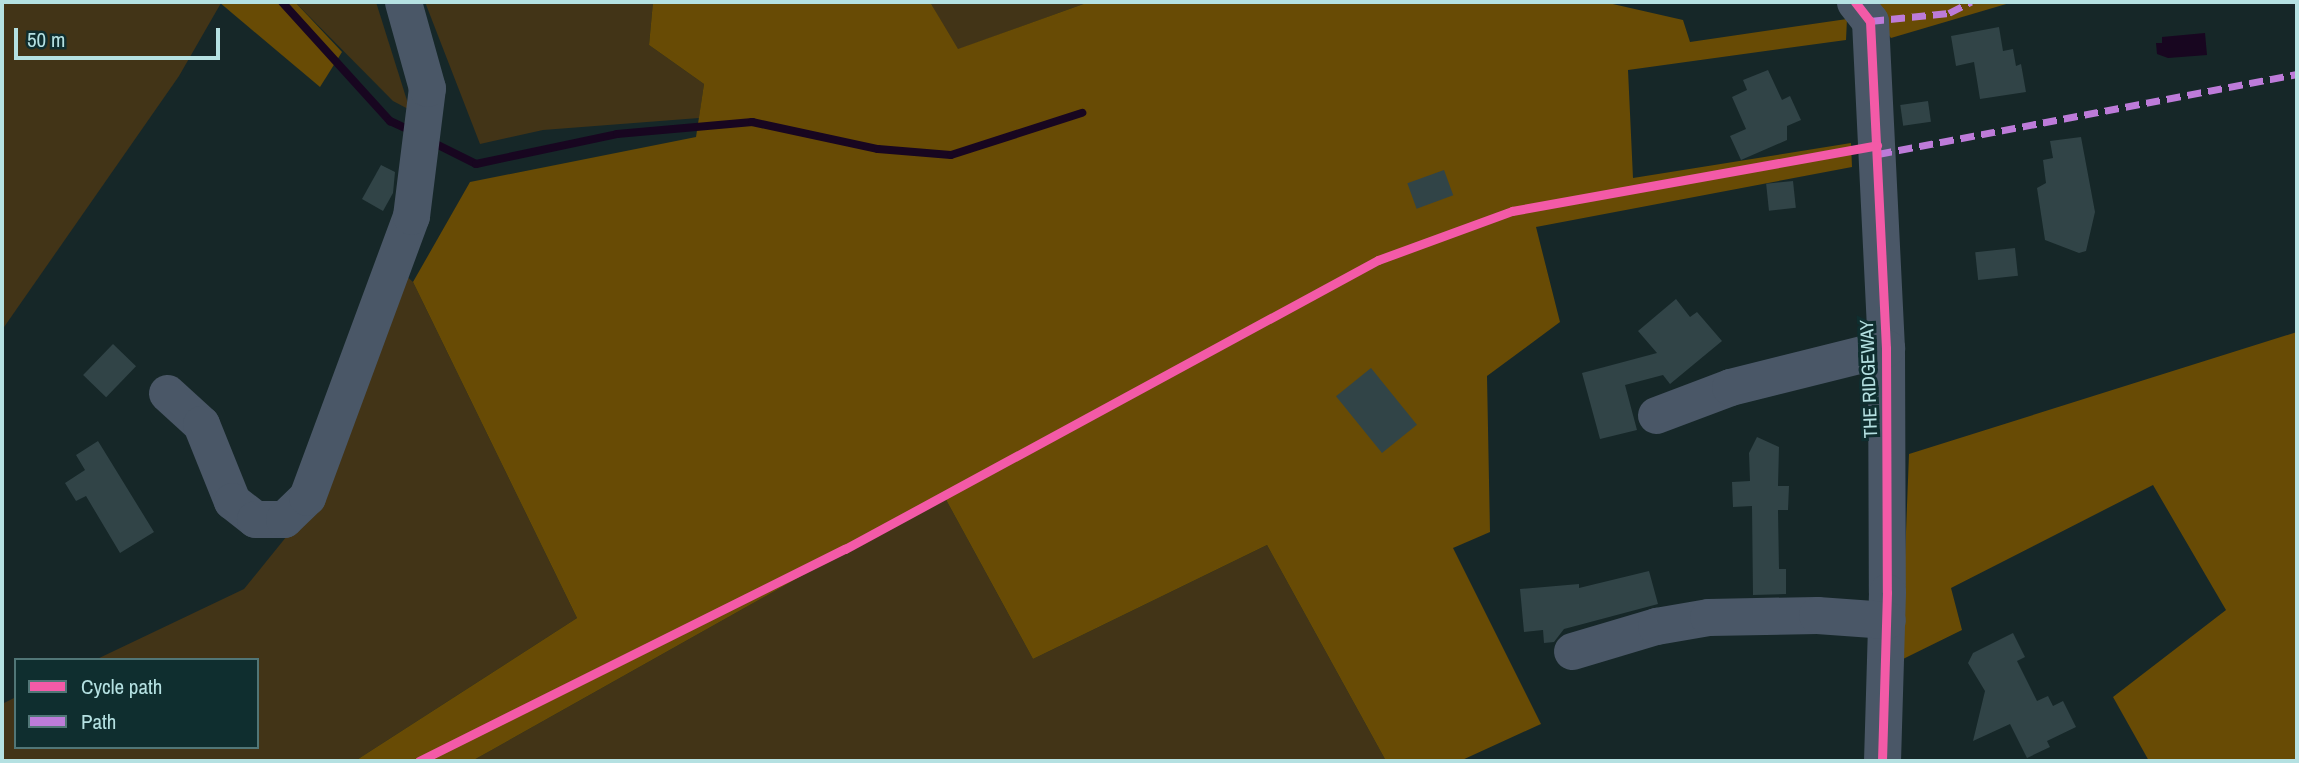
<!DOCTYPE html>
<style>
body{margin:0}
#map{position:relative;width:2299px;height:763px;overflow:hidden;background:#162728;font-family:"Archivo Narrow",sans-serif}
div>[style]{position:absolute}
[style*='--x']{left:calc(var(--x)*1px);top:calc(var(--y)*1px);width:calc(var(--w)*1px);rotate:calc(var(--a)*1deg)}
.green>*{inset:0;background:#423417}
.forest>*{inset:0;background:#684b05}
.water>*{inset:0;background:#180620}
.stream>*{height:8px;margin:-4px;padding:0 4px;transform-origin:4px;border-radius:4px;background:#180620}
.building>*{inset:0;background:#314447;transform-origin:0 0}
.minor>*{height:37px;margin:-18.5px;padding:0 18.5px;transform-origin:18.5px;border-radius:18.5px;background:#4a5767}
.quiet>*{height:7px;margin-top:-3.5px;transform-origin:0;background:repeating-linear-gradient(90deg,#bd7bd9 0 14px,transparent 0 21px)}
.cycleway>*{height:9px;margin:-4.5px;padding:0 4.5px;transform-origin:4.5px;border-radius:4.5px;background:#f35aa7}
span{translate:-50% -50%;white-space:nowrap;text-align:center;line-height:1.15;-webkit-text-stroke:6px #0f2e2f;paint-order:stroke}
.street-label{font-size:19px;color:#b5e1e2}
.frame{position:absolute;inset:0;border:4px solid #b5e1e2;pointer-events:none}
.legend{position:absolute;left:14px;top:658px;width:245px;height:91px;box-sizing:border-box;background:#0f2e2f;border:2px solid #517677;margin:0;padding:9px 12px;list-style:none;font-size:21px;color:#b5e1e2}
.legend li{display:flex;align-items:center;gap:14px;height:35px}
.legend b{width:35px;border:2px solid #517677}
.scale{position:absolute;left:14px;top:28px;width:206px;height:32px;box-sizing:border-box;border:4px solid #b5e1e2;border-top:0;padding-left:9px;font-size:21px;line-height:24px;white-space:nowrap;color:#b5e1e2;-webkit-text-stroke:5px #0f2e2f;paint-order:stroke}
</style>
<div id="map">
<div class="green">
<i style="clip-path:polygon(2px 2px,221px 3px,179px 76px,2px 330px)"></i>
<i style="clip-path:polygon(295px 2px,376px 2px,410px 110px,393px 101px)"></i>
<i style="clip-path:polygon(425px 2px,653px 2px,649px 45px,704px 84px,699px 118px,543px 130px,480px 144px)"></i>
<i style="clip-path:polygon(930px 2px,1089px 2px,957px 50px)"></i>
<i style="clip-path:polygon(402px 272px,413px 282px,577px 618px,355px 761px,2px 761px,2px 704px,16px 697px,16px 747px,257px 747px,257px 660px,95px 660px,244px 589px,333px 479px)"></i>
<i style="clip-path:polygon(944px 496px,1033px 659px,1267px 545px,1386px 761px,472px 761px)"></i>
</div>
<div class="forest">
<i style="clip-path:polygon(219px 2px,295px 2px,342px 52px,320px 87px)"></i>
<i style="clip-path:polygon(653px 2px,930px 2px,958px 49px,1089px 2px,1604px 2px,1683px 20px,1690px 42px,1847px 19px,1846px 40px,1628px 70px,1633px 178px,1851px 143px,1852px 167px,1536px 227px,1560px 322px,1487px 376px,1490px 532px,1453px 548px,1541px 724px,1460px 761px,1386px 761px,1267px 545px,1033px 659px,944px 496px,472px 761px,355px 761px,577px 618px,413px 282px,470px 182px,696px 137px,704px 84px,649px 45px)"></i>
<i style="clip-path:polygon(1862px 2px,2013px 2px,1891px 38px)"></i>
<i style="clip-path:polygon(2297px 332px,2297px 761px,2149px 761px,2113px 697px,2226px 610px,2153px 485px,1951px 588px,1962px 630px,1901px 660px,1909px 454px)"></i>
</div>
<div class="water">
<i style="clip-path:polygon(2205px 33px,2207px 55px,2168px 58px,2157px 54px,2156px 43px,2162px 43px,2162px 37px)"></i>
</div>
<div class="stream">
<i style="--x:282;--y:2;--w:161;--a:47.8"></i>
<i style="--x:390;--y:121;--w:23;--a:25"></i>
<i style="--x:432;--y:142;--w:49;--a:26.6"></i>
<i style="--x:476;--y:164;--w:144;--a:-12"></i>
<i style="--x:617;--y:134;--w:136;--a:-5.1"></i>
<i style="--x:752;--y:122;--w:129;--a:12.1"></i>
<i style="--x:878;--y:149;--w:73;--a:4.7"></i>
<i style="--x:951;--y:155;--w:138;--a:-17.8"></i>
</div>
<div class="building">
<i style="clip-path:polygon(1999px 27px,2003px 51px,2013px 49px,2016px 66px,2021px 64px,2026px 92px,1980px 99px,1974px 62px,1956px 66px,1951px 36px)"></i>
<i style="clip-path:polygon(1768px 70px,1782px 100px,1790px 96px,1801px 120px,1787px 126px,1787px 140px,1741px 160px,1730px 136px,1746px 129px,1732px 97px,1747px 90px,1743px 80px)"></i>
<i style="left:1928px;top:101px;width:21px;height:28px;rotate:82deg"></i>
<i style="clip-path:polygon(2081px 137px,2095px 212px,2086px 251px,2079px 253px,2045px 240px,2037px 188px,2046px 183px,2043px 160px,2053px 158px,2050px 141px)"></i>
<i style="clip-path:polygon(381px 165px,395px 172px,393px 193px,383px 211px,362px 199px)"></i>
<i style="left:1444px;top:170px;width:27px;height:39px;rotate:70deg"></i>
<i style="left:1793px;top:181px;width:27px;height:27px;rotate:84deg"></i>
<i style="left:2015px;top:248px;width:28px;height:40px;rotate:84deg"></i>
<i style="clip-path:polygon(1676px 299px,1690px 317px,1697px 312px,1722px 341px,1670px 384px,1663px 375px,1625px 385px,1637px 430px,1600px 439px,1582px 373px,1657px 353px,1638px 331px)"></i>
<i style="left:113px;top:344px;width:32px;height:43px;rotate:44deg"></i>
<i style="left:1371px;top:368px;width:73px;height:45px;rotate:51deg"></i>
<i style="clip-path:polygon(1757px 437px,1779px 447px,1778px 486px,1789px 486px,1788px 510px,1778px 510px,1779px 569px,1786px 569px,1786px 594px,1753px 595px,1752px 506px,1733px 507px,1732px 482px,1750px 481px,1749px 453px)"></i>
<i style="clip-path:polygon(98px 441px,154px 532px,120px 553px,86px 496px,76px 501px,65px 483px,85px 470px,76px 455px)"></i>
<i style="clip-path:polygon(1649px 571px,1658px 604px,1564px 629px,1554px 642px,1544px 643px,1543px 630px,1524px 632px,1520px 589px,1579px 584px,1579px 588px)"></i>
<i style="clip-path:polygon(2013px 633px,2025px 657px,2017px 661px,2037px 701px,2048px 696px,2053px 706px,2063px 701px,2076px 727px,2047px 741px,2050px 747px,2027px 758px,2010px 724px,1973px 741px,1985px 691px,1968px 663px,1973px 653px)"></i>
</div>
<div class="minor">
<i style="--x:1855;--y:2;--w:24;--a:52"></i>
<i style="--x:1870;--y:21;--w:327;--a:87.2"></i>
<i style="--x:1886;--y:348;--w:244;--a:89.8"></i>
<i style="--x:1887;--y:592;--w:169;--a:91.7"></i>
<i style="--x:167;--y:393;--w:46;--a:42.4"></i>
<i style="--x:201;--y:424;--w:83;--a:68.1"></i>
<i style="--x:232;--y:501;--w:29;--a:38"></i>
<i style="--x:255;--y:519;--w:29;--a:0"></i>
<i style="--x:284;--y:519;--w:32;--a:-44"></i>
<i style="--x:307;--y:497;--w:300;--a:-69.7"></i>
<i style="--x:411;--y:216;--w:129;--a:-82.9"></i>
<i style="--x:427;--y:88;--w:89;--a:-105.6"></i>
<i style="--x:1656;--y:415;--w:79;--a:-20.7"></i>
<i style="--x:1730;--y:387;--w:161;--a:-14"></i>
<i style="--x:1572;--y:651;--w:88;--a:-16.6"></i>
<i style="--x:1656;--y:626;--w:53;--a:-9.8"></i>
<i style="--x:1708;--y:617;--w:109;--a:-1.1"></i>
<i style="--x:1817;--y:615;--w:70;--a:4.1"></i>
</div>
<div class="quiet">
<i style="--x:1870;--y:21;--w:79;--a:-5.8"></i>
<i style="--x:1949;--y:13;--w:25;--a:-27"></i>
<i style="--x:1878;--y:154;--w:427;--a:-10.8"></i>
</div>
<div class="cycleway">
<i style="--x:1855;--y:2;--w:24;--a:52"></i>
<i style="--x:1870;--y:21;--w:327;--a:87.2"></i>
<i style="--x:1886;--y:348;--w:244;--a:89.8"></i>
<i style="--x:1887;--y:592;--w:169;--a:91.7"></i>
<i style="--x:419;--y:761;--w:476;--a:-26.5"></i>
<i style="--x:845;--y:549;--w:606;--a:-28.47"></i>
<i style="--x:1378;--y:260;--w:143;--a:-20.1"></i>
<i style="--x:1512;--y:211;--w:371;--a:-10.2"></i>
</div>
<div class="street-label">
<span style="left:1869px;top:379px;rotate:-92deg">THE RIDGEWAY</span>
</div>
<div class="frame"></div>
<ul class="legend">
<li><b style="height:9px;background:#f35aa7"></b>Cycle path</li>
<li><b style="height:9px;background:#bd7bd9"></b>Path</li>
</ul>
<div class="scale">50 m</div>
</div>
